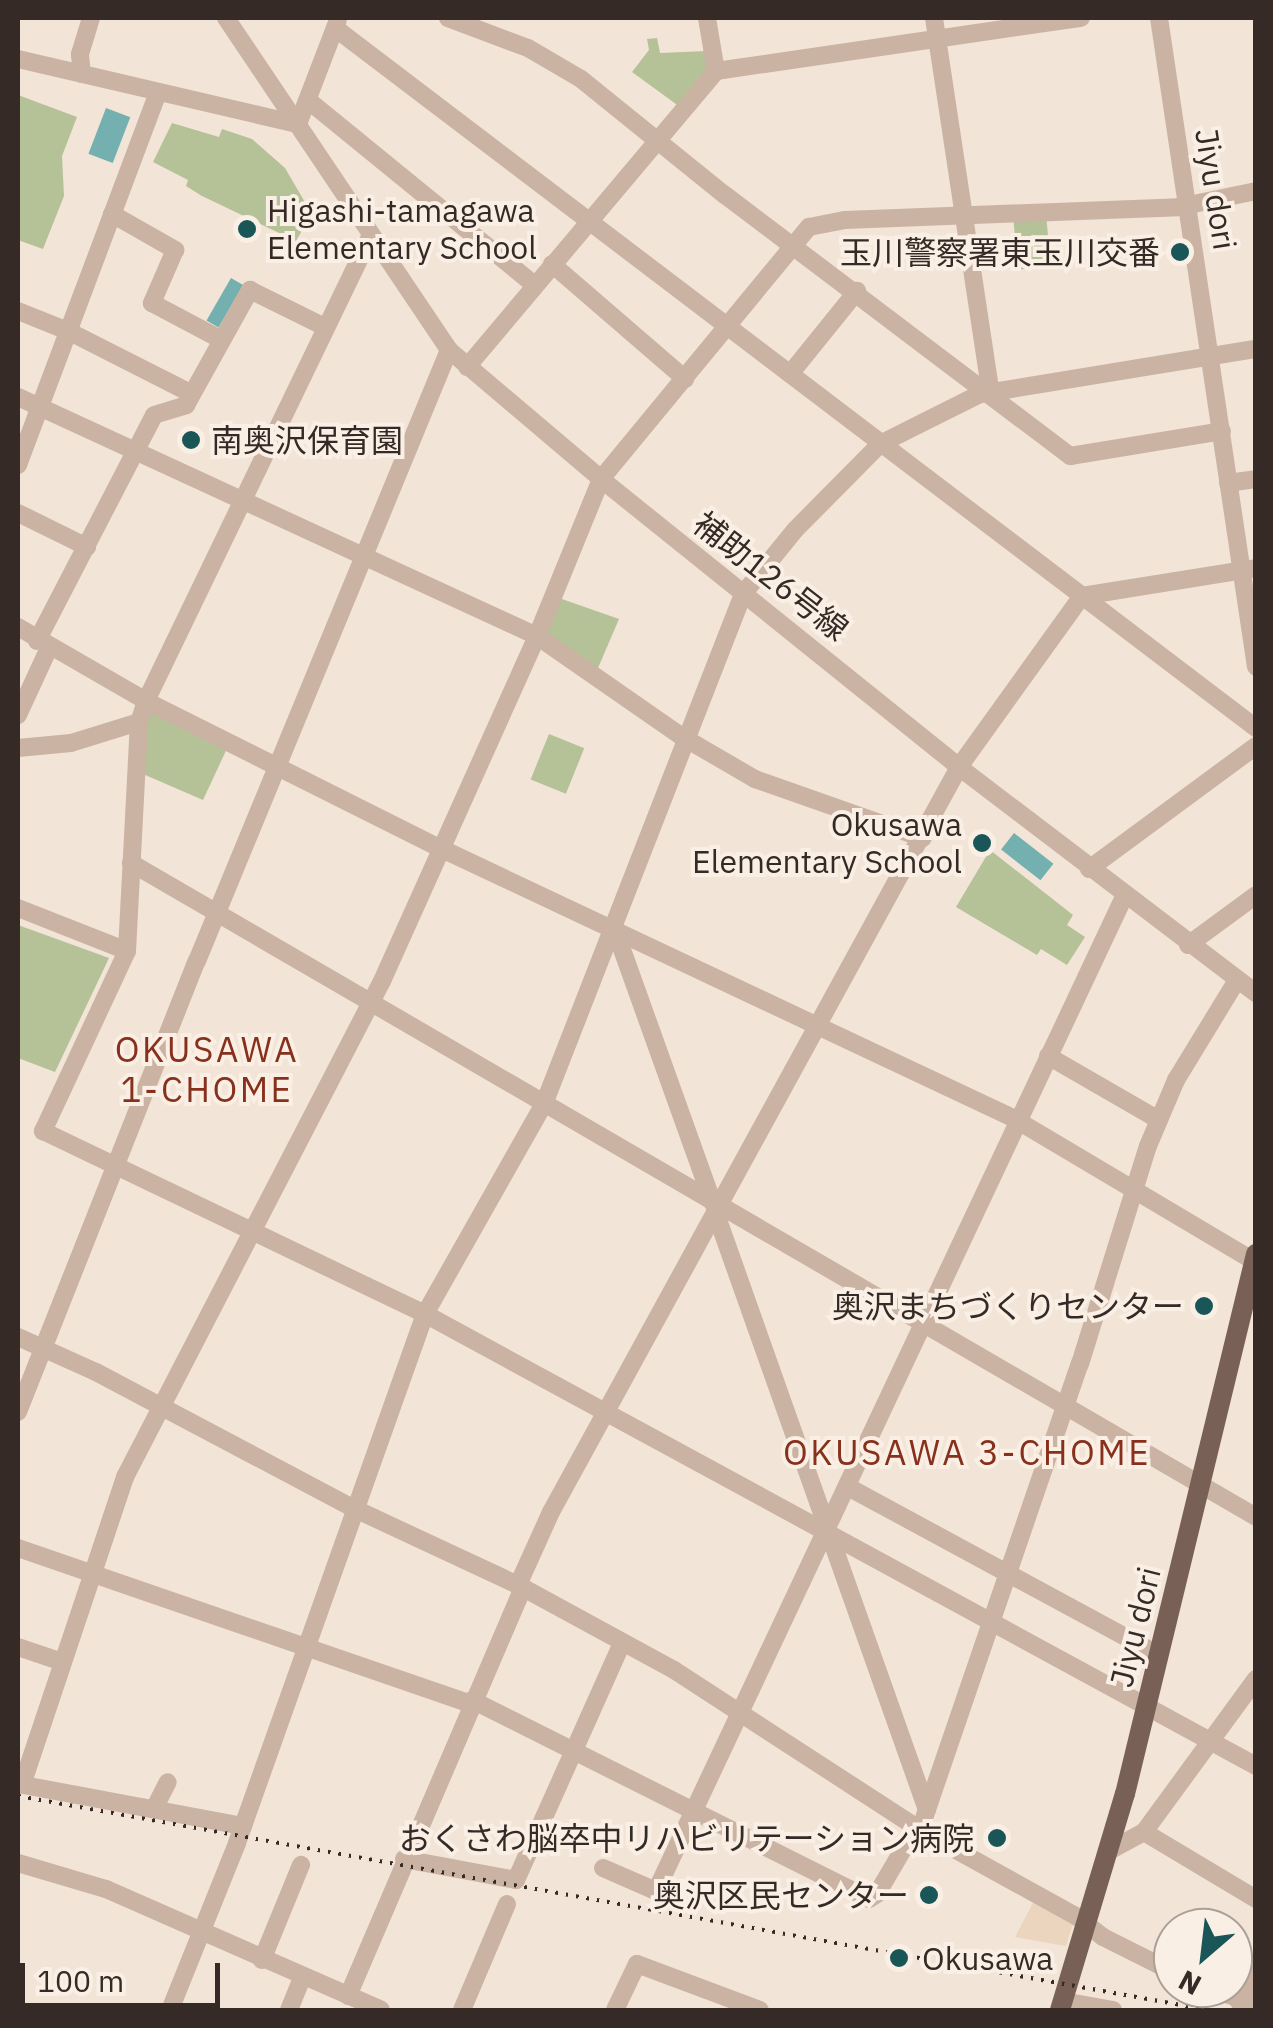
<!DOCTYPE html>
<meta charset="utf-8">
<style>
body{margin:0}
#map{position:relative;width:1273px;height:2028px;overflow:hidden;background:#f2e4d7;font-family:"IBM Plex Sans","Noto Sans JP",sans-serif}
div>[style]{position:absolute}
[style*='--x']{left:calc(var(--x)*1px);top:calc(var(--y)*1px);width:calc(var(--w)*1px);rotate:calc(var(--a)*1deg)}
.green>*{inset:0;background:#b5c197;transform-origin:0 0}
.plaza>*{inset:0;background:#ebd5be}
.water>*{inset:0;background:#75b0b0;transform-origin:0 0}
.minor>*{height:18px;margin:-9px;padding:0 9px;transform-origin:9px;border-radius:9px;background:#cab3a3}
.major>*{height:20px;margin:-10px;padding:0 10px;transform-origin:10px;border-radius:10px;background:#786056}
.rail>*{height:4px;margin-top:-2px;transform-origin:0;background:repeating-linear-gradient(90deg,#352a25 0 2.5px,transparent 0 10.5px)}
.dots>*{width:28px;height:28px;translate:-50% -50%;box-sizing:border-box;border:5px solid #faefe4;border-radius:50%}
span{translate:-50% -50%;white-space:nowrap;text-align:center;line-height:1.15;-webkit-text-stroke:8px #faefe4;paint-order:stroke}
.street-label{font-size:32px;color:#352a25}
.poi-label{font-size:32px;color:#352a25}
.left{translate:0 -50%;text-align:left}
.right{translate:-100% -50%;text-align:right}
.neighbourhood-label{font-size:35px;color:#87301c;letter-spacing:2.5px}
.frame{position:absolute;inset:0;border:20px solid #352a25;pointer-events:none}
.north{position:absolute;left:1153px;top:1908px;width:100px;height:100px;box-sizing:border-box;background:#faefe4;border:2px solid #aba098;border-radius:50%;rotate:208deg;font-size:28px;font-weight:700;line-height:40px;text-align:center;color:#352a25}
.north::after{content:'';display:block;margin:auto;width:35px;height:45px;background:#1a5658;clip-path:polygon(50% 0,100% 100%,50% 72%,0 100%)}
.scale{position:absolute;left:20px;top:1963px;width:200px;height:45px;box-sizing:border-box;border:5px solid #352a25;border-top:0;padding-left:12px;font-size:30px;line-height:35px;white-space:nowrap;color:#352a25;-webkit-text-stroke:8px #faefe4;paint-order:stroke}
</style>
<div id="map">
<div class="green">
<i style="clip-path:polygon(657px 38px,660px 53px,707px 51px,710px 71px,680px 107px,632px 72px,649px 50px,647px 39px)"></i>
<i style="clip-path:polygon(18px 95px,77px 117px,62px 156px,64px 196px,43px 249px,18px 240px)"></i>
<i style="clip-path:polygon(172px 123px,219px 137px,222px 129px,252px 139px,285px 168px,306px 204px,297px 222px,304px 227px,296px 241px,202px 196px,186px 186px,188px 180px,153px 162px)"></i>
<i style="left:1046px;top:213px;width:54px;height:33px;rotate:85deg"></i>
<i style="clip-path:polygon(559px 598px,619px 619px,598px 668px,544px 633px)"></i>
<i style="clip-path:polygon(149px 709px,230px 742px,203px 800px,136px 771px)"></i>
<i style="left:549px;top:734px;width:38px;height:49px;rotate:22deg"></i>
<i style="clip-path:polygon(990px 850px,1073px 915px,1067px 925px,1085px 937px,1067px 965px,1041px 949px,1037px 955px,956px 907px)"></i>
<i style="clip-path:polygon(18px 925px,109px 958px,55px 1072px,18px 1058px)"></i>
</div>
<div class="plaza">
<i style="clip-path:polygon(1034px 1901px,1073px 1924px,1066px 1946px,1015px 1937px)"></i>
</div>
<div class="water">
<i style="left:106px;top:108px;width:26px;height:49px;rotate:21deg"></i>
<i style="left:231px;top:278px;width:14px;height:49px;rotate:30deg"></i>
<i style="left:1014px;top:833px;width:50px;height:21px;rotate:38deg"></i>
</div>
<div class="minor">
<i style="--x:226;--y:18;--w:400;--a:56.1"></i>
<i style="--x:449;--y:350;--w:199;--a:40.3"></i>
<i style="--x:601;--y:479;--w:459;--a:38.8"></i>
<i style="--x:959;--y:767;--w:373;--a:37.3"></i>
<i style="--x:448;--y:18;--w:85;--a:20.6"></i>
<i style="--x:528;--y:48;--w:61;--a:30.3"></i>
<i style="--x:581;--y:79;--w:185;--a:38.9"></i>
<i style="--x:725;--y:195;--w:433;--a:37.1"></i>
<i style="--x:1070;--y:456;--w:154;--a:-9.3"></i>
<i style="--x:707;--y:18;--w:54;--a:80.4"></i>
<i style="--x:934;--y:18;--w:379;--a:81.4"></i>
<i style="--x:1159;--y:18;--w:656;--a:81.5"></i>
<i style="--x:335;--y:28;--w:1157;--a:37.24"></i>
<i style="--x:18;--y:59;--w:287;--a:13.1"></i>
<i style="--x:298;--y:124;--w:111;--a:-69"></i>
<i style="--x:82;--y:74;--w:20;--a:-96"></i>
<i style="--x:80;--y:54;--w:38;--a:-73"></i>
<i style="--x:309;--y:101;--w:291;--a:39.2"></i>
<i style="--x:112;--y:214;--w:73;--a:29.7"></i>
<i style="--x:175;--y:250;--w:58;--a:113.5"></i>
<i style="--x:152;--y:303;--w:79;--a:27.9"></i>
<i style="--x:370;--y:237;--w:515;--a:115.77"></i>
<i style="--x:146;--y:701;--w:22;--a:108"></i>
<i style="--x:139;--y:722;--w:229;--a:93"></i>
<i style="--x:127;--y:951;--w:199;--a:115"></i>
<i style="--x:43;--y:1131;--w:424;--a:25.6"></i>
<i style="--x:425;--y:1314;--w:946;--a:28.54"></i>
<i style="--x:552;--y:264;--w:176;--a:40.8"></i>
<i style="--x:18;--y:311;--w:54;--a:21.8"></i>
<i style="--x:68;--y:331;--w:139;--a:26.9"></i>
<i style="--x:467;--y:367;--w:387;--a:-49.9"></i>
<i style="--x:716;--y:71;--w:369;--a:-8.3"></i>
<i style="--x:790;--y:374;--w:107;--a:-51.1"></i>
<i style="--x:18;--y:397;--w:571;--a:24.73"></i>
<i style="--x:537;--y:636;--w:175;--a:34.8"></i>
<i style="--x:681;--y:736;--w:86;--a:30.2"></i>
<i style="--x:755;--y:779;--w:178;--a:19.4"></i>
<i style="--x:18;--y:465;--w:398;--a:-69.4"></i>
<i style="--x:1228;--y:483;--w:28;--a:-8"></i>
<i style="--x:18;--y:513;--w:77;--a:26.2"></i>
<i style="--x:18;--y:627;--w:148;--a:30"></i>
<i style="--x:146;--y:701;--w:331;--a:26.6"></i>
<i style="--x:442;--y:849;--w:631;--a:25.23"></i>
<i style="--x:1013;--y:1118;--w:282;--a:30.7"></i>
<i style="--x:37;--y:641;--w:254;--a:-62.6"></i>
<i style="--x:154;--y:415;--w:34;--a:-17"></i>
<i style="--x:186;--y:405;--w:132;--a:-60.9"></i>
<i style="--x:250;--y:290;--w:84;--a:26.3"></i>
<i style="--x:18;--y:715;--w:74;--a:-65.2"></i>
<i style="--x:18;--y:748;--w:53;--a:-5.4"></i>
<i style="--x:71;--y:743;--w:71;--a:-17.2"></i>
<i style="--x:131;--y:863;--w:1301;--a:30.17"></i>
<i style="--x:1089;--y:869;--w:207;--a:-36.4"></i>
<i style="--x:18;--y:908;--w:117;--a:21.5"></i>
<i style="--x:614;--y:927;--w:294;--a:70.3"></i>
<i style="--x:1188;--y:945;--w:84;--a:-36.3"></i>
<i style="--x:1048;--y:1056;--w:128;--a:30"></i>
<i style="--x:716;--y:1214;--w:632;--a:70.5"></i>
<i style="--x:18;--y:1337;--w:85;--a:24.2"></i>
<i style="--x:96;--y:1372;--w:293;--a:27.9"></i>
<i style="--x:355;--y:1509;--w:180;--a:25"></i>
<i style="--x:518;--y:1585;--w:178;--a:28.6"></i>
<i style="--x:674;--y:1670;--w:293;--a:33"></i>
<i style="--x:920;--y:1830;--w:178;--a:28.9"></i>
<i style="--x:1076;--y:1916;--w:34;--a:38"></i>
<i style="--x:1103;--y:1937;--w:78;--a:26.6"></i>
<i style="--x:18;--y:1412;--w:485;--a:-68.4"></i>
<i style="--x:197;--y:961;--w:661;--a:-67.59"></i>
<i style="--x:848;--y:1487;--w:353;--a:28.4"></i>
<i style="--x:18;--y:1548;--w:478;--a:19"></i>
<i style="--x:518;--y:1585;--w:80;--a:-65.7"></i>
<i style="--x:551;--y:1512;--w:849;--a:-61.29"></i>
<i style="--x:959;--y:767;--w:211;--a:-54.3"></i>
<i style="--x:1082;--y:596;--w:176;--a:-9.1"></i>
<i style="--x:18;--y:1647;--w:46;--a:18.8"></i>
<i style="--x:472;--y:1700;--w:444;--a:26.6"></i>
<i style="--x:869;--y:1899;--w:9;--a:-32"></i>
<i style="--x:877;--y:1894;--w:69;--a:-59.7"></i>
<i style="--x:912;--y:1834;--w:9;--a:-27"></i>
<i style="--x:920;--y:1830;--w:493;--a:-71.1"></i>
<i style="--x:1080;--y:1364;--w:228;--a:-72.7"></i>
<i style="--x:1148;--y:1146;--w:72;--a:-67"></i>
<i style="--x:1176;--y:1080;--w:117;--a:-58.6"></i>
<i style="--x:18;--y:1784;--w:229;--a:10.6"></i>
<i style="--x:22;--y:1785;--w:325;--a:-71.5"></i>
<i style="--x:125;--y:1477;--w:559;--a:-62.61"></i>
<i style="--x:382;--y:981;--w:378;--a:-65.8"></i>
<i style="--x:537;--y:636;--w:170;--a:-67.8"></i>
<i style="--x:601;--y:479;--w:327;--a:-50.5"></i>
<i style="--x:809;--y:227;--w:37;--a:-11"></i>
<i style="--x:845;--y:220;--w:334;--a:-2.2"></i>
<i style="--x:1179;--y:207;--w:79;--a:-11.7"></i>
<i style="--x:154;--y:1809;--w:30;--a:-63"></i>
<i style="--x:1144;--y:1832;--w:131;--a:30.9"></i>
<i style="--x:1107;--y:1852;--w:42;--a:-28.4"></i>
<i style="--x:1144;--y:1832;--w:190;--a:-53.8"></i>
<i style="--x:404;--y:1859;--w:114;--a:10.6"></i>
<i style="--x:516;--y:1880;--w:260;--a:-65.9"></i>
<i style="--x:18;--y:1863;--w:92;--a:16.5"></i>
<i style="--x:106;--y:1889;--w:300;--a:23.7"></i>
<i style="--x:603;--y:1868;--w:58;--a:23.5"></i>
<i style="--x:656;--y:1891;--w:1099;--a:-64.79"></i>
<i style="--x:262;--y:1960;--w:103;--a:-67.7"></i>
<i style="--x:1208;--y:1988;--w:51;--a:18.4"></i>
<i style="--x:348;--y:1996;--w:444;--a:-66.8"></i>
<i style="--x:1063;--y:2001;--w:51;--a:10.2"></i>
<i style="--x:1239;--y:2002;--w:34;--a:-60"></i>
<i style="--x:170;--y:2010;--w:180;--a:-68.1"></i>
<i style="--x:237;--y:1843;--w:561;--a:-70.44"></i>
<i style="--x:425;--y:1314;--w:241;--a:-60.5"></i>
<i style="--x:544;--y:1104;--w:547;--a:-68.68"></i>
<i style="--x:743;--y:594;--w:82;--a:-50.9"></i>
<i style="--x:795;--y:530;--w:121;--a:-45.3"></i>
<i style="--x:880;--y:444;--w:112;--a:-26.6"></i>
<i style="--x:980;--y:394;--w:280;--a:-9.3"></i>
<i style="--x:289;--y:2010;--w:35;--a:-68"></i>
<i style="--x:462;--y:2010;--w:115;--a:-67"></i>
<i style="--x:615;--y:2010;--w:51;--a:-64.4"></i>
<i style="--x:637;--y:1964;--w:131;--a:20.5"></i>
</div>
<div class="major">
<i style="--x:1060;--y:2010;--w:226;--a:-73.3"></i>
<i style="--x:1125;--y:1794;--w:556;--a:-76.36"></i>
</div>
<div class="rail">
<i style="--x:18;--y:1796;--w:1210;--a:10.19"></i>
</div>
<div class="dots">
<i style="left:247px;top:229px;background:#1a5658"></i>
<i style="left:1180px;top:252px;background:#1a5658"></i>
<i style="left:191px;top:440px;background:#1a5658"></i>
<i style="left:982px;top:843px;background:#1a5658"></i>
<i style="left:1204px;top:1306px;background:#1a5658"></i>
<i style="left:997px;top:1838px;background:#1a5658"></i>
<i style="left:929px;top:1895px;background:#1a5658"></i>
<i style="left:899px;top:1958px;background:#1a5658"></i>
</div>
<div class="street-label">
<span style="left:1216px;top:189px;rotate:81deg">Jiyu dori</span>
<span style="left:771px;top:576px;rotate:38deg">補助126号線</span>
<span style="left:1135px;top:1627px;rotate:-76deg">Jiyu dori</span>
</div>
<div class="poi-label">
<span class="left" style="left:267px;top:229px">Higashi-tamagawa<br>Elementary School</span>
<span class="right" style="left:1160px;top:252px">玉川警察署東玉川交番</span>
<span class="left" style="left:211px;top:440px">南奥沢保育園</span>
<span class="right" style="left:962px;top:843px">Okusawa<br>Elementary School</span>
<span class="right" style="left:1184px;top:1306px">奥沢まちづくりセンター</span>
<span class="right" style="left:974px;top:1838px">おくさわ脳卒中リハビリテーション病院</span>
<span class="right" style="left:909px;top:1895px">奥沢区民センター</span>
<span class="left" style="left:922px;top:1958px">Okusawa</span>
</div>
<div class="neighbourhood-label">
<span style="left:207px;top:1069px">OKUSAWA<br>1-CHOME</span>
<span style="left:967px;top:1452px">OKUSAWA 3-CHOME</span>
</div>
<div class="frame"></div>
<div class="north">N</div>
<div class="scale">100 m</div>
</div>
